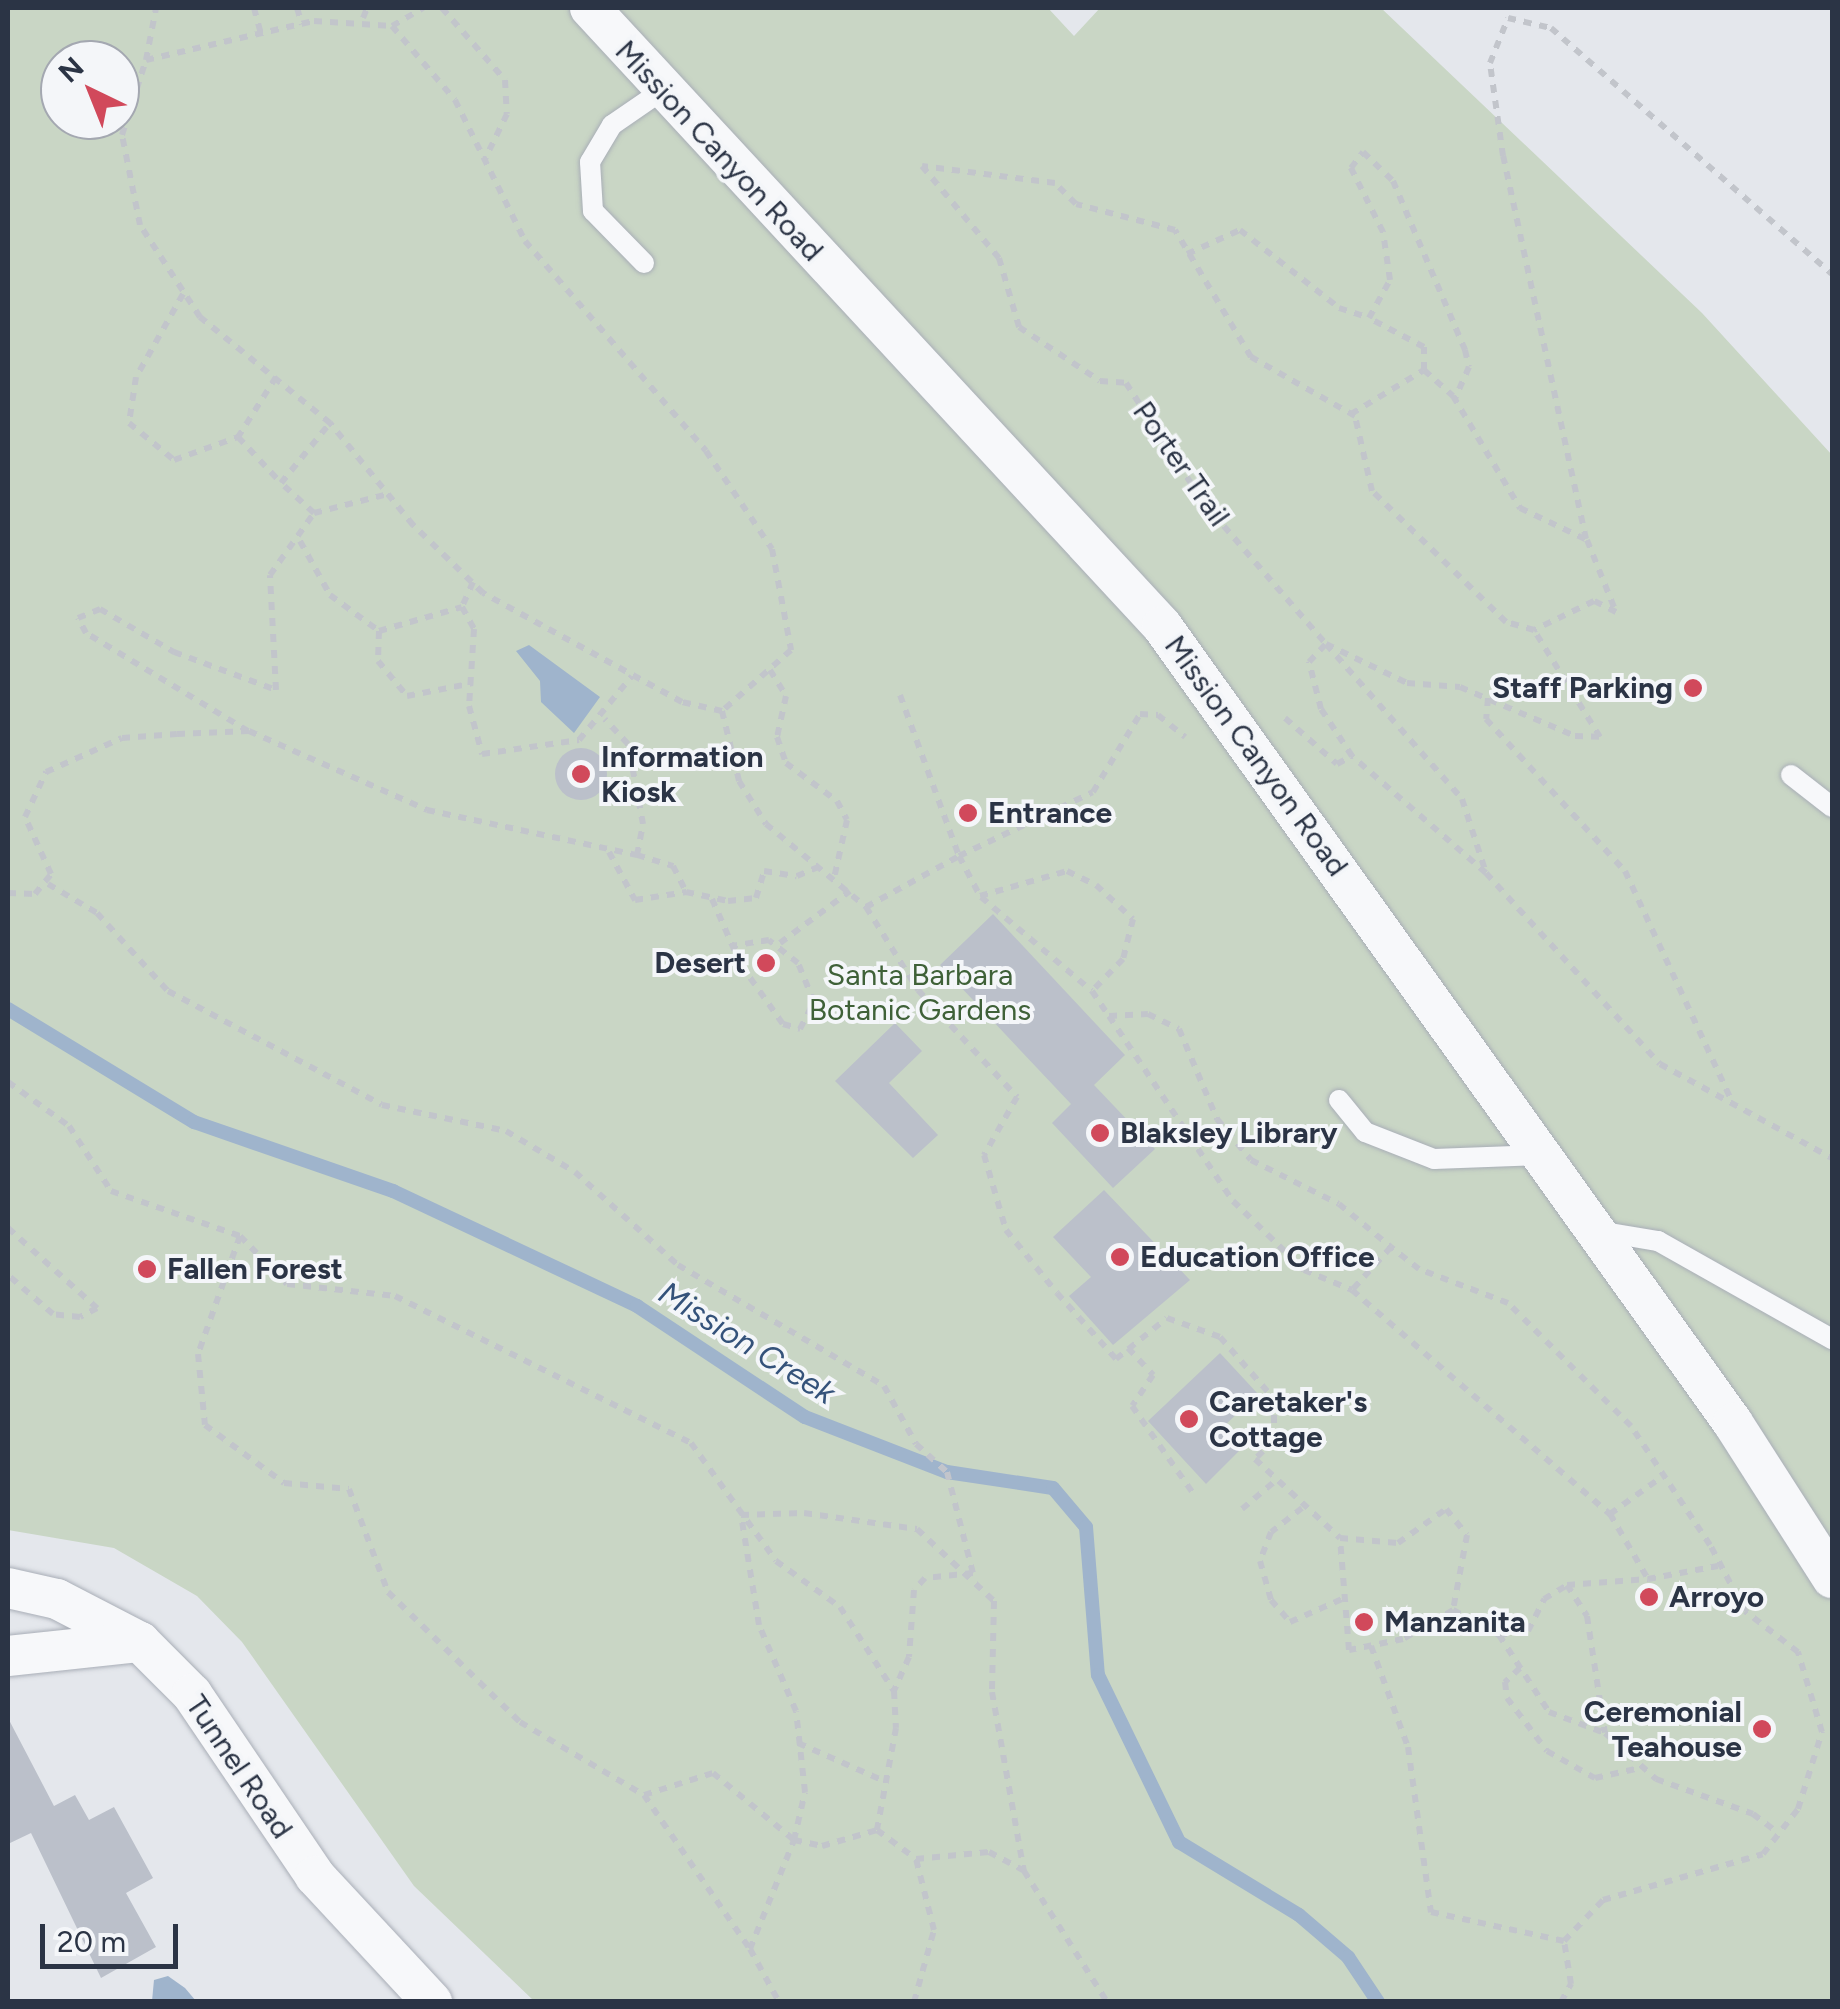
<!DOCTYPE html>
<style>
body{margin:0}
#map{position:relative;width:1840px;height:2009px;overflow:hidden;background:#e4e7ec;font-family:Figtree,sans-serif}
div>[style]{position:absolute}
[style*='--x']{left:calc(var(--x)*1px);top:calc(var(--y)*1px);width:calc(var(--w)*1px);rotate:calc(var(--a)*1deg)}
.green>*{inset:0;background:#c9d6c5}
.water>*{inset:0;background:#9fb4cc}
.stream>*{height:14px;margin:-7px;padding:0 7px;transform-origin:7px;border-radius:7px;background:#9fb4cc}
.building>*{inset:0;background:#bbc0ca}
.round{border-radius:50%}
.path>*{height:6px;margin-top:-3px;transform-origin:0;background:repeating-linear-gradient(90deg,#c2c5cb 0 8px,transparent 0 16px)}
.roads{filter:drop-shadow(0 0 2px #a9aeb7) drop-shadow(0 0 2px #a9aeb7)}
.lane>*{height:20px;margin:-10px;padding:0 10px;transform-origin:10px;border-radius:10px;background:#f7f8fa}
.street>*{height:40px;margin:-20px;padding:0 20px;transform-origin:20px;border-radius:20px;background:#f7f8fa}
.dots>*{width:28px;height:28px;translate:-50% -50%;box-sizing:border-box;border:5px solid #f4f6f9;border-radius:50%}
span{translate:-50% -50%;white-space:nowrap;text-align:center;line-height:1.15;-webkit-text-stroke:8px #f4f6f9;paint-order:stroke}
.street-label{font-size:30px;color:#2b3445}
.poi-label{font-size:30px;color:#2b3445;font-weight:700}
.right{translate:-100% -50%;text-align:right}
.left{translate:0 -50%;text-align:left}
.park-label{font-size:30px;color:#3f6138}
.water-label{font-size:32px;color:#34527a;font-style:italic}
.frame{position:absolute;inset:0;border:10px solid #2b3445;pointer-events:none}
.north{position:absolute;left:40px;top:40px;width:100px;height:100px;box-sizing:border-box;background:#f4f6f9;border:2px solid #a4a8b1;border-radius:50%;rotate:317deg;font-size:28px;font-weight:700;line-height:40px;text-align:center;color:#2b3445}
.north::after{content:'';display:block;margin:auto;width:35px;height:45px;background:#d1495b;clip-path:polygon(50% 0,100% 100%,50% 72%,0 100%)}
.scale{position:absolute;left:40px;top:1924px;width:138px;height:45px;box-sizing:border-box;border:5px solid #2b3445;border-top:0;padding-left:12px;font-size:30px;line-height:35px;white-space:nowrap;color:#2b3445;-webkit-text-stroke:8px #f4f6f9;paint-order:stroke}
</style>
<div id="map">
<div class="green">
<i style="clip-path:polygon(evenodd,8px 8px,1048px 8px,1074px 36px,1100px 8px,1381px 8px,1702px 313px,1832px 455px,1832px 2001px,534px 2001px,414px 1886px,242px 1642px,197px 1596px,114px 1548px,8px 1530px,8px 8px,60px 60px,120px 60px,120px 120px,60px 120px,60px 60px)"></i>
</div>
<div class="water">
<i style="clip-path:polygon(529px 645px,600px 697px,574px 733px,541px 702px,540px 681px,516px 651px)"></i>
<i style="clip-path:polygon(168px 1976px,185px 1988px,196px 2001px,152px 2001px,154px 1980px)"></i>
</div>
<div class="stream">
<i style="--x:8;--y:1009;--w:218;--a:31.3"></i>
<i style="--x:194;--y:1122;--w:211;--a:19.1"></i>
<i style="--x:393;--y:1191;--w:270;--a:25.2"></i>
<i style="--x:637;--y:1306;--w:201;--a:33.5"></i>
<i style="--x:805;--y:1417;--w:152;--a:21.2"></i>
<i style="--x:947;--y:1472;--w:107;--a:8.6"></i>
<i style="--x:1053;--y:1488;--w:51;--a:49.8"></i>
<i style="--x:1086;--y:1527;--w:148;--a:85.4"></i>
<i style="--x:1098;--y:1675;--w:186;--a:64.1"></i>
<i style="--x:1179;--y:1842;--w:140;--a:31.3"></i>
<i style="--x:1299;--y:1915;--w:65;--a:40.6"></i>
<i style="--x:1348;--y:1957;--w:54;--a:56.3"></i>
</div>
<div class="building">
<i class="round" style="left:555px;top:748px;width:52px;height:52px"></i>
<i style="clip-path:polygon(993px 914px,1125px 1055px,1094px 1085px,1155px 1149px,1113px 1188px,1052px 1123px,1071px 1104px,940px 965px)"></i>
<i style="clip-path:polygon(895px 1023px,922px 1051px,889px 1083px,938px 1135px,913px 1158px,835px 1081px)"></i>
<i style="clip-path:polygon(1104px 1190px,1190px 1280px,1113px 1345px,1069px 1296px,1091px 1277px,1053px 1237px)"></i>
<i style="clip-path:polygon(1220px 1353px,1258px 1394px,1223px 1427px,1242px 1448px,1206px 1484px,1148px 1421px)"></i>
<i style="clip-path:polygon(8px 1718px,54px 1806px,75px 1795px,89px 1820px,114px 1807px,153px 1878px,126px 1893px,156px 1947px,101px 1978px,31px 1833px,8px 1844px)"></i>
</div>
<div class="path">
<i style="--x:254;--y:8;--w:27;--a:75"></i>
<i style="--x:297;--y:8;--w:17;--a:73"></i>
<i style="--x:442;--y:8;--w:96;--a:48.8"></i>
<i style="--x:505;--y:80;--w:34;--a:87"></i>
<i style="--x:507;--y:114;--w:50;--a:116.1"></i>
<i style="--x:363;--y:18;--w:11;--a:-68"></i>
<i style="--x:392;--y:26;--w:36;--a:-30"></i>
<i style="--x:146;--y:60;--w:53;--a:-79.1"></i>
<i style="--x:1187;--y:254;--w:58;--a:-24.4"></i>
<i style="--x:1240;--y:230;--w:126;--a:38.2"></i>
<i style="--x:1339;--y:308;--w:32;--a:18"></i>
<i style="--x:183;--y:294;--w:95;--a:119.5"></i>
<i style="--x:136;--y:377;--w:47;--a:98.7"></i>
<i style="--x:129;--y:423;--w:58;--a:39.4"></i>
<i style="--x:174;--y:460;--w:68;--a:-19.8"></i>
<i style="--x:1424;--y:370;--w:23;--a:-90"></i>
<i style="--x:1424;--y:347;--w:62;--a:-152.2"></i>
<i style="--x:1369;--y:318;--w:43;--a:-61.1"></i>
<i style="--x:1390;--y:280;--w:49;--a:-98.3"></i>
<i style="--x:1383;--y:232;--w:72;--a:-116.6"></i>
<i style="--x:1351;--y:168;--w:20;--a:-53"></i>
<i style="--x:1363;--y:152;--w:42;--a:44"></i>
<i style="--x:1393;--y:181;--w:184;--a:66.9"></i>
<i style="--x:1465;--y:350;--w:17;--a:77"></i>
<i style="--x:1469;--y:367;--w:35;--a:114"></i>
<i style="--x:276;--y:377;--w:71;--a:122.3"></i>
<i style="--x:238;--y:437;--w:63;--a:46.9"></i>
<i style="--x:1351;--y:414;--w:85;--a:-31.1"></i>
<i style="--x:1424;--y:370;--w:39;--a:42"></i>
<i style="--x:1453;--y:396;--w:131;--a:59.1"></i>
<i style="--x:1520;--y:508;--w:74;--a:25.5"></i>
<i style="--x:1587;--y:540;--w:78;--a:68.1"></i>
<i style="--x:1616;--y:612;--w:25;--a:-153"></i>
<i style="--x:1594;--y:601;--w:67;--a:154.2"></i>
<i style="--x:1534;--y:630;--w:29;--a:-164"></i>
<i style="--x:1506;--y:622;--w:187;--a:-135.6"></i>
<i style="--x:1372;--y:491;--w:77;--a:-102.8"></i>
<i style="--x:1355;--y:416;--w:120;--a:-150.4"></i>
<i style="--x:1251;--y:357;--w:148;--a:-120.9"></i>
<i style="--x:1175;--y:230;--w:102;--a:-165.3"></i>
<i style="--x:1076;--y:204;--w:30;--a:-135"></i>
<i style="--x:1055;--y:183;--w:134;--a:-172.7"></i>
<i style="--x:922;--y:166;--w:120;--a:50.1"></i>
<i style="--x:999;--y:258;--w:72;--a:73.8"></i>
<i style="--x:1019;--y:327;--w:97;--a:33.7"></i>
<i style="--x:1100;--y:381;--w:26;--a:4"></i>
<i style="--x:1126;--y:383;--w:142;--a:57.1"></i>
<i style="--x:1203;--y:502;--w:188;--a:49.1"></i>
<i style="--x:1326;--y:644;--w:90;--a:25.7"></i>
<i style="--x:1407;--y:683;--w:53;--a:4.3"></i>
<i style="--x:1460;--y:687;--w:125;--a:23.1"></i>
<i style="--x:1575;--y:736;--w:25;--a:2"></i>
<i style="--x:1600;--y:737;--w:126;--a:-121.7"></i>
<i style="--x:314;--y:513;--w:76;--a:-14.4"></i>
<i style="--x:1586;--y:539;--w:392;--a:-102.2"></i>
<i style="--x:1503;--y:156;--w:94;--a:-98"></i>
<i style="--x:1490;--y:63;--w:48;--a:-68.2"></i>
<i style="--x:1508;--y:18;--w:44;--a:13.1"></i>
<i style="--x:1551;--y:28;--w:373;--a:41.2"></i>
<i style="--x:300;--y:541;--w:62;--a:60.9"></i>
<i style="--x:330;--y:595;--w:61;--a:36.3"></i>
<i style="--x:379;--y:631;--w:86;--a:-16.1"></i>
<i style="--x:473;--y:582;--w:27;--a:114"></i>
<i style="--x:462;--y:607;--w:25;--a:61"></i>
<i style="--x:474;--y:629;--w:77;--a:93.7"></i>
<i style="--x:469;--y:706;--w:50;--a:74.8"></i>
<i style="--x:482;--y:754;--w:98;--a:-8.2"></i>
<i style="--x:579;--y:740;--w:83;--a:-50.4"></i>
<i style="--x:379;--y:631;--w:30;--a:92"></i>
<i style="--x:378;--y:661;--w:45;--a:50.4"></i>
<i style="--x:407;--y:696;--w:67;--a:-11.1"></i>
<i style="--x:1326;--y:644;--w:206;--a:48.7"></i>
<i style="--x:1462;--y:799;--w:78;--a:72"></i>
<i style="--x:1486;--y:873;--w:178;--a:-138.9"></i>
<i style="--x:1352;--y:756;--w:56;--a:-123.4"></i>
<i style="--x:1321;--y:709;--w:49;--a:-104.3"></i>
<i style="--x:1309;--y:662;--w:25;--a:-47"></i>
<i style="--x:770;--y:670;--w:31;--a:58"></i>
<i style="--x:786;--y:696;--w:42;--a:102.4"></i>
<i style="--x:777;--y:737;--w:28;--a:71"></i>
<i style="--x:786;--y:763;--w:64;--a:36.7"></i>
<i style="--x:837;--y:801;--w:21;--a:62"></i>
<i style="--x:847;--y:820;--w:59;--a:102.6"></i>
<i style="--x:900;--y:695;--w:171;--a:69.9"></i>
<i style="--x:959;--y:856;--w:148;--a:-25.5"></i>
<i style="--x:1093;--y:792;--w:91;--a:-58.9"></i>
<i style="--x:1140;--y:714;--w:18;--a:3"></i>
<i style="--x:1158;--y:715;--w:35;--a:39"></i>
<i style="--x:1488;--y:698;--w:21;--a:95"></i>
<i style="--x:1486;--y:719;--w:206;--a:47.6"></i>
<i style="--x:1625;--y:871;--w:251;--a:65.1"></i>
<i style="--x:722;--y:711;--w:41;--a:-167.3"></i>
<i style="--x:682;--y:702;--w:227;--a:-151.3"></i>
<i style="--x:483;--y:593;--w:98;--a:-135.8"></i>
<i style="--x:413;--y:525;--w:132;--a:-129.1"></i>
<i style="--x:330;--y:423;--w:168;--a:-140.8"></i>
<i style="--x:200;--y:317;--w:110;--a:-123.1"></i>
<i style="--x:140;--y:225;--w:92;--a:-101.3"></i>
<i style="--x:122;--y:135;--w:79;--a:-72.3"></i>
<i style="--x:146;--y:60;--w:172;--a:-13.1"></i>
<i style="--x:314;--y:21;--w:78;--a:3.7"></i>
<i style="--x:392;--y:26;--w:97;--a:49.6"></i>
<i style="--x:455;--y:100;--w:157;--a:63.6"></i>
<i style="--x:525;--y:241;--w:277;--a:49.2"></i>
<i style="--x:706;--y:451;--w:118;--a:56"></i>
<i style="--x:772;--y:549;--w:103;--a:79.3"></i>
<i style="--x:791;--y:650;--w:92;--a:138.5"></i>
<i style="--x:722;--y:711;--w:72;--a:76.3"></i>
<i style="--x:739;--y:781;--w:51;--a:57.9"></i>
<i style="--x:766;--y:824;--w:130;--a:39.7"></i>
<i style="--x:866;--y:907;--w:106;--a:-28.7"></i>
<i style="--x:959;--y:856;--w:45;--a:62.3"></i>
<i style="--x:980;--y:896;--w:91;--a:-16"></i>
<i style="--x:1067;--y:871;--w:32;--a:26"></i>
<i style="--x:1096;--y:885;--w:50;--a:42.6"></i>
<i style="--x:1133;--y:919;--w:41;--a:104"></i>
<i style="--x:1123;--y:959;--w:45;--a:134.1"></i>
<i style="--x:1092;--y:991;--w:30;--a:56"></i>
<i style="--x:1109;--y:1016;--w:39;--a:-3"></i>
<i style="--x:1148;--y:1014;--w:34;--a:26"></i>
<i style="--x:1179;--y:1029;--w:98;--a:67.1"></i>
<i style="--x:1217;--y:1119;--w:53;--a:50.3"></i>
<i style="--x:1251;--y:1160;--w:98;--a:26.6"></i>
<i style="--x:1339;--y:1204;--w:67;--a:39.6"></i>
<i style="--x:1285;--y:718;--w:69;--a:41.5"></i>
<i style="--x:1337;--y:764;--w:17;--a:-28"></i>
<i style="--x:248;--y:731;--w:189;--a:-148.8"></i>
<i style="--x:86;--y:633;--w:17;--a:-118"></i>
<i style="--x:78;--y:618;--w:24;--a:-22"></i>
<i style="--x:100;--y:609;--w:86;--a:30.2"></i>
<i style="--x:174;--y:652;--w:109;--a:20.4"></i>
<i style="--x:276;--y:690;--w:115;--a:-93"></i>
<i style="--x:270;--y:575;--w:76;--a:-54.6"></i>
<i style="--x:314;--y:513;--w:45;--a:-137.7"></i>
<i style="--x:281;--y:483;--w:77;--a:-50.8"></i>
<i style="--x:609;--y:852;--w:55;--a:61.6"></i>
<i style="--x:635;--y:900;--w:52;--a:-8.9"></i>
<i style="--x:637;--y:855;--w:38;--a:17"></i>
<i style="--x:673;--y:866;--w:29;--a:63"></i>
<i style="--x:686;--y:892;--w:43;--a:12.1"></i>
<i style="--x:728;--y:901;--w:28;--a:-6"></i>
<i style="--x:756;--y:898;--w:28;--a:-73"></i>
<i style="--x:764;--y:871;--w:33;--a:9"></i>
<i style="--x:797;--y:876;--w:23;--a:-23"></i>
<i style="--x:1486;--y:873;--w:258;--a:47.7"></i>
<i style="--x:1660;--y:1064;--w:196;--a:28.7"></i>
<i style="--x:48;--y:884;--w:57;--a:30.6"></i>
<i style="--x:97;--y:913;--w:105;--a:47.7"></i>
<i style="--x:168;--y:991;--w:242;--a:28"></i>
<i style="--x:382;--y:1105;--w:127;--a:11.8"></i>
<i style="--x:506;--y:1131;--w:80;--a:30.7"></i>
<i style="--x:575;--y:1172;--w:139;--a:42.1"></i>
<i style="--x:678;--y:1265;--w:239;--a:30.4"></i>
<i style="--x:884;--y:1386;--w:66;--a:61.1"></i>
<i style="--x:916;--y:1444;--w:42;--a:42.1"></i>
<i style="--x:947;--y:1472;--w:104;--a:75.6"></i>
<i style="--x:973;--y:1573;--w:48;--a:174.1"></i>
<i style="--x:925;--y:1578;--w:16;--a:133"></i>
<i style="--x:914;--y:1590;--w:67;--a:94.3"></i>
<i style="--x:909;--y:1657;--w:37;--a:114"></i>
<i style="--x:8;--y:893;--w:27;--a:2"></i>
<i style="--x:35;--y:894;--w:26;--a:-51"></i>
<i style="--x:51;--y:874;--w:63;--a:-114.5"></i>
<i style="--x:25;--y:817;--w:50;--a:-65"></i>
<i style="--x:46;--y:772;--w:83;--a:-24.1"></i>
<i style="--x:122;--y:738;--w:55;--a:-4.2"></i>
<i style="--x:177;--y:734;--w:72;--a:-2.4"></i>
<i style="--x:249;--y:731;--w:195;--a:23.9"></i>
<i style="--x:427;--y:810;--w:215;--a:12.1"></i>
<i style="--x:637;--y:855;--w:32;--a:-79"></i>
<i style="--x:643;--y:824;--w:81;--a:-100.6"></i>
<i style="--x:628;--y:744;--w:34;--a:-133"></i>
<i style="--x:981;--y:897;--w:145;--a:40.3"></i>
<i style="--x:712;--y:899;--w:72;--a:66.3"></i>
<i style="--x:741;--y:965;--w:72;--a:54.6"></i>
<i style="--x:783;--y:1024;--w:18;--a:16"></i>
<i style="--x:800;--y:1029;--w:30;--a:-63"></i>
<i style="--x:814;--y:1002;--w:42;--a:-112.3"></i>
<i style="--x:798;--y:963;--w:37;--a:-142"></i>
<i style="--x:769;--y:940;--w:36;--a:171"></i>
<i style="--x:866;--y:907;--w:98;--a:57.9"></i>
<i style="--x:918;--y:990;--w:146;--a:47.2"></i>
<i style="--x:1017;--y:1097;--w:67;--a:119.6"></i>
<i style="--x:984;--y:1155;--w:78;--a:73.7"></i>
<i style="--x:1006;--y:1230;--w:81;--a:51"></i>
<i style="--x:1057;--y:1293;--w:89;--a:48.2"></i>
<i style="--x:1116;--y:1359;--w:65;--a:-38.8"></i>
<i style="--x:1167;--y:1318;--w:56;--a:19.7"></i>
<i style="--x:1220;--y:1337;--w:82;--a:48.9"></i>
<i style="--x:1274;--y:1399;--w:41;--a:90"></i>
<i style="--x:1274;--y:1440;--w:27;--a:135"></i>
<i style="--x:1255;--y:1459;--w:116;--a:42.9"></i>
<i style="--x:1340;--y:1538;--w:58;--a:4.9"></i>
<i style="--x:1398;--y:1543;--w:59;--a:-35.3"></i>
<i style="--x:1446;--y:1509;--w:33;--a:51"></i>
<i style="--x:1467;--y:1535;--w:76;--a:100.6"></i>
<i style="--x:1453;--y:1610;--w:58;--a:149.9"></i>
<i style="--x:1403;--y:1639;--w:55;--a:168.5"></i>
<i style="--x:1349;--y:1650;--w:112;--a:-94.6"></i>
<i style="--x:780;--y:943;--w:87;--a:-36.6"></i>
<i style="--x:815;--y:1003;--w:19;--a:36"></i>
<i style="--x:1109;--y:1016;--w:223;--a:56.2"></i>
<i style="--x:1233;--y:1201;--w:99;--a:44.2"></i>
<i style="--x:1304;--y:1270;--w:52;--a:22.6"></i>
<i style="--x:8;--y:1082;--w:75;--a:35.8"></i>
<i style="--x:69;--y:1126;--w:77;--a:57.1"></i>
<i style="--x:111;--y:1191;--w:137;--a:19.2"></i>
<i style="--x:240;--y:1236;--w:67;--a:45.6"></i>
<i style="--x:287;--y:1284;--w:109;--a:6.3"></i>
<i style="--x:395;--y:1296;--w:330;--a:26.4"></i>
<i style="--x:691;--y:1443;--w:145;--a:54.2"></i>
<i style="--x:776;--y:1561;--w:79;--a:35.7"></i>
<i style="--x:840;--y:1607;--w:100;--a:57.3"></i>
<i style="--x:894;--y:1691;--w:37;--a:87"></i>
<i style="--x:896;--y:1728;--w:104;--a:100.6"></i>
<i style="--x:877;--y:1830;--w:49;--a:36.6"></i>
<i style="--x:8;--y:1228;--w:120;--a:42"></i>
<i style="--x:97;--y:1308;--w:19;--a:152"></i>
<i style="--x:80;--y:1317;--w:27;--a:-174"></i>
<i style="--x:53;--y:1314;--w:60;--a:-139.1"></i>
<i style="--x:240;--y:1236;--w:125;--a:109.6"></i>
<i style="--x:198;--y:1354;--w:71;--a:84.4"></i>
<i style="--x:205;--y:1425;--w:98;--a:36.3"></i>
<i style="--x:284;--y:1483;--w:65;--a:5.3"></i>
<i style="--x:349;--y:1489;--w:110;--a:69.3"></i>
<i style="--x:388;--y:1592;--w:185;--a:44.6"></i>
<i style="--x:520;--y:1722;--w:144;--a:30.5"></i>
<i style="--x:644;--y:1795;--w:187;--a:55.5"></i>
<i style="--x:750;--y:1949;--w:118;--a:-68"></i>
<i style="--x:794;--y:1840;--w:29;--a:12"></i>
<i style="--x:822;--y:1846;--w:57;--a:-16.2"></i>
<i style="--x:1128;--y:1348;--w:37;--a:47"></i>
<i style="--x:1153;--y:1375;--w:37;--a:124"></i>
<i style="--x:1132;--y:1406;--w:110;--a:55"></i>
<i style="--x:1302;--y:1508;--w:39;--a:142"></i>
<i style="--x:1271;--y:1532;--w:31;--a:111"></i>
<i style="--x:1260;--y:1561;--w:41;--a:74.2"></i>
<i style="--x:1271;--y:1600;--w:29;--a:49"></i>
<i style="--x:1290;--y:1622;--w:57;--a:-23.9"></i>
<i style="--x:1242;--y:1509;--w:42;--a:-40.2"></i>
<i style="--x:1610;--y:1514;--w:65;--a:-35.6"></i>
<i style="--x:1567;--y:1585;--w:37;--a:57"></i>
<i style="--x:1587;--y:1616;--w:118;--a:81.3"></i>
<i style="--x:1453;--y:1610;--w:52;--a:28.5"></i>
<i style="--x:1499;--y:1635;--w:92;--a:57"></i>
<i style="--x:1549;--y:1712;--w:60;--a:20.6"></i>
<i style="--x:1605;--y:1733;--w:69;--a:42"></i>
<i style="--x:1656;--y:1779;--w:103;--a:19.8"></i>
<i style="--x:1753;--y:1814;--w:31;--a:37"></i>
<i style="--x:1499;--y:1635;--w:29;--a:-8"></i>
<i style="--x:1528;--y:1631;--w:36;--a:-63"></i>
<i style="--x:1544;--y:1599;--w:27;--a:-31"></i>
<i style="--x:1567;--y:1585;--w:81;--a:-4.2"></i>
<i style="--x:1371;--y:1646;--w:108;--a:69.9"></i>
<i style="--x:1408;--y:1747;--w:167;--a:82.1"></i>
<i style="--x:1431;--y:1912;--w:136;--a:12.3"></i>
<i style="--x:1564;--y:1941;--w:57;--a:-46.4"></i>
<i style="--x:1603;--y:1900;--w:166;--a:-16"></i>
<i style="--x:1763;--y:1854;--w:57;--a:-52.1"></i>
<i style="--x:1798;--y:1809;--w:81;--a:-72.7"></i>
<i style="--x:1822;--y:1732;--w:84;--a:-106.7"></i>
<i style="--x:1798;--y:1652;--w:67;--a:-142.3"></i>
<i style="--x:1745;--y:1611;--w:75;--a:-117.9"></i>
<i style="--x:1710;--y:1545;--w:143;--a:-123.6"></i>
<i style="--x:1631;--y:1426;--w:174;--a:-135"></i>
<i style="--x:1508;--y:1303;--w:95;--a:-159.1"></i>
<i style="--x:1419;--y:1269;--w:36;--a:-142"></i>
<i style="--x:1391;--y:1247;--w:58;--a:132.2"></i>
<i style="--x:1352;--y:1290;--w:342;--a:41"></i>
<i style="--x:1610;--y:1514;--w:75;--a:59.7"></i>
<i style="--x:1648;--y:1579;--w:71;--a:-10.5"></i>
<i style="--x:1520;--y:1668;--w:21;--a:137"></i>
<i style="--x:1505;--y:1682;--w:16;--a:83"></i>
<i style="--x:1507;--y:1698;--w:66;--a:53"></i>
<i style="--x:1547;--y:1751;--w:55;--a:29.4"></i>
<i style="--x:1595;--y:1778;--w:46;--a:-12.5"></i>
<i style="--x:798;--y:1743;--w:94;--a:23.8"></i>
<i style="--x:644;--y:1795;--w:72;--a:-17.7"></i>
<i style="--x:713;--y:1773;--w:105;--a:39.6"></i>
<i style="--x:794;--y:1840;--w:49;--a:-77.1"></i>
<i style="--x:805;--y:1792;--w:81;--a:-96.3"></i>
<i style="--x:796;--y:1711;--w:94;--a:-113.3"></i>
<i style="--x:759;--y:1625;--w:111;--a:-99.3"></i>
<i style="--x:741;--y:1515;--w:63;--a:-1.8"></i>
<i style="--x:804;--y:1513;--w:114;--a:8.1"></i>
<i style="--x:917;--y:1529;--w:105;--a:43.1"></i>
<i style="--x:994;--y:1601;--w:91;--a:91.3"></i>
<i style="--x:992;--y:1692;--w:182;--a:79.9"></i>
<i style="--x:1024;--y:1871;--w:155;--a:57.6"></i>
<i style="--x:916;--y:1859;--w:73;--a:-5.5"></i>
<i style="--x:989;--y:1852;--w:40;--a:28"></i>
<i style="--x:750;--y:1949;--w:60;--a:61.3"></i>
<i style="--x:914;--y:2002;--w:75;--a:-74.5"></i>
<i style="--x:934;--y:1930;--w:73;--a:-104.2"></i>
<i style="--x:1304;--y:2002;--w:27;--a:0"></i>
<i style="--x:1561;--y:2002;--w:21;--a:-61"></i>
<i style="--x:1571;--y:1984;--w:44;--a:-99.2"></i>
</div>
<div class="roads">
<div class="lane">
<i style="--x:644;--y:263;--w:73;--a:-134.4"></i>
<i style="--x:593;--y:211;--w:49;--a:-93.5"></i>
<i style="--x:590;--y:162;--w:43;--a:-59.3"></i>
<i style="--x:612;--y:125;--w:62;--a:-34.5"></i>
<i style="--x:1791;--y:775;--w:52;--a:38"></i>
<i style="--x:1339;--y:1100;--w:41;--a:50.9"></i>
<i style="--x:1365;--y:1132;--w:74;--a:21.4"></i>
<i style="--x:1434;--y:1159;--w:107;--a:-2.1"></i>
<i style="--x:1598;--y:1231;--w:61;--a:9.5"></i>
<i style="--x:1658;--y:1241;--w:200;--a:29.4"></i>
</div>
<div class="street">
<i style="--x:590;--y:8;--w:842;--a:47.21"></i>
<i style="--x:1162;--y:626;--w:980;--a:54.38"></i>
<i style="--x:1733;--y:1423;--w:184;--a:57.4"></i>
<i style="--x:8;--y:1588;--w:50;--a:12.7"></i>
<i style="--x:57;--y:1599;--w:93;--a:27.4"></i>
<i style="--x:140;--y:1642;--w:74;--a:45"></i>
<i style="--x:192;--y:1694;--w:220;--a:55.9"></i>
<i style="--x:315;--y:1876;--w:172;--a:47.1"></i>
<i style="--x:8;--y:1656;--w:133;--a:-6.1"></i>
</div>
</div>
<div class="dots">
<i style="left:1693px;top:688px;background:#d1495b"></i>
<i style="left:581px;top:774px;background:#d1495b"></i>
<i style="left:968px;top:813px;background:#d1495b"></i>
<i style="left:766px;top:963px;background:#d1495b"></i>
<i style="left:1100px;top:1133px;background:#d1495b"></i>
<i style="left:1120px;top:1257px;background:#d1495b"></i>
<i style="left:147px;top:1269px;background:#d1495b"></i>
<i style="left:1189px;top:1419px;background:#d1495b"></i>
<i style="left:1649px;top:1597px;background:#d1495b"></i>
<i style="left:1364px;top:1622px;background:#d1495b"></i>
<i style="left:1762px;top:1729px;background:#d1495b"></i>
</div>
<div class="street-label">
<span style="left:719px;top:151px;rotate:47deg">Mission Canyon Road</span>
<span style="left:1181px;top:464px;rotate:55deg">Porter Trail</span>
<span style="left:1256px;top:756px;rotate:54deg">Mission Canyon Road</span>
<span style="left:239px;top:1767px;rotate:56deg">Tunnel Road</span>
</div>
<div class="poi-label">
<span class="right" style="left:1673px;top:688px">Staff Parking</span>
<span class="left" style="left:601px;top:774px">Information<br>Kiosk</span>
<span class="left" style="left:988px;top:813px">Entrance</span>
<span class="right" style="left:746px;top:963px">Desert</span>
<span class="left" style="left:1120px;top:1133px">Blaksley Library</span>
<span class="left" style="left:1140px;top:1257px">Education Office</span>
<span class="left" style="left:167px;top:1269px">Fallen Forest</span>
<span class="left" style="left:1209px;top:1419px">Caretaker's<br>Cottage</span>
<span class="left" style="left:1669px;top:1597px">Arroyo</span>
<span class="left" style="left:1384px;top:1622px">Manzanita</span>
<span class="right" style="left:1742px;top:1729px">Ceremonial<br>Teahouse</span>
</div>
<div class="park-label">
<span style="left:920px;top:992px">Santa Barbara<br>Botanic Gardens</span>
</div>
<div class="water-label">
<span style="left:747px;top:1343px;rotate:32deg">Mission Creek</span>
</div>
<div class="frame"></div>
<div class="north">N</div>
<div class="scale">20 m</div>
</div>
